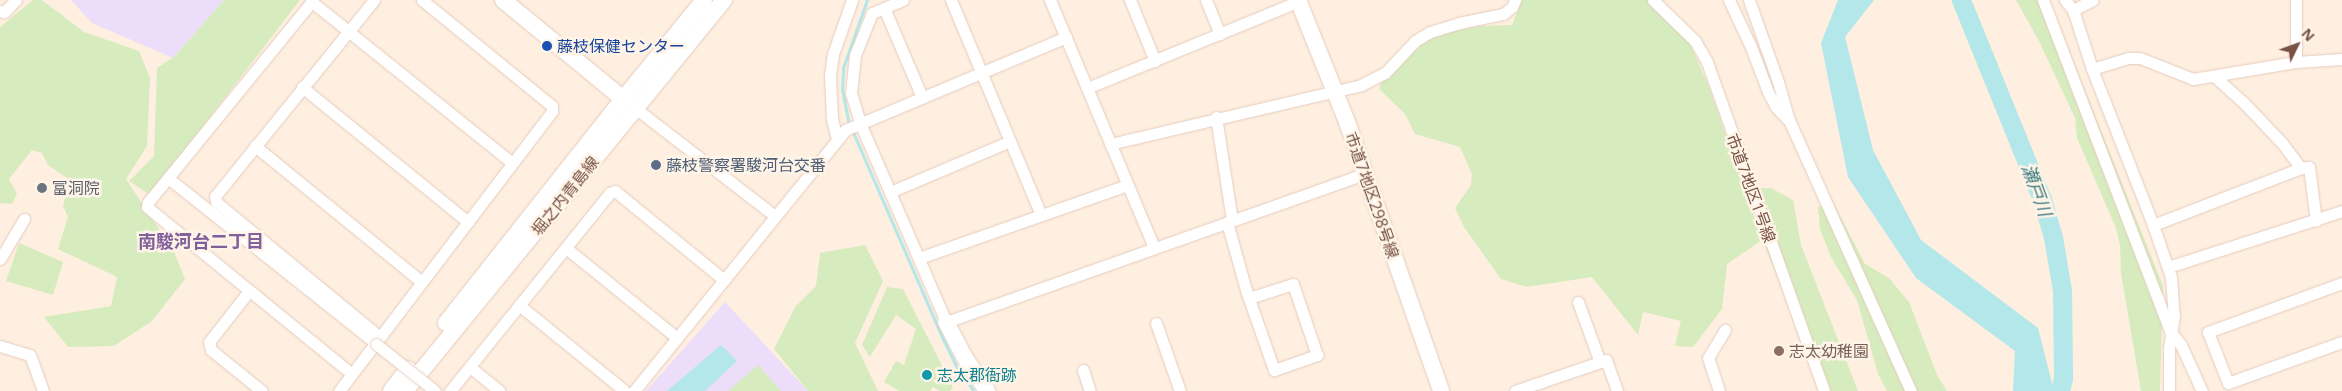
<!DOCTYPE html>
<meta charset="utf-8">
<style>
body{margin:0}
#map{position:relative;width:2342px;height:391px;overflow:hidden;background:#feefe0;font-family:"Open Sans","Noto Sans JP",sans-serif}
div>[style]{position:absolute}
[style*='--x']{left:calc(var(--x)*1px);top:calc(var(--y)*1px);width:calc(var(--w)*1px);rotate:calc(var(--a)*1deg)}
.education>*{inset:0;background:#ecddfa}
.green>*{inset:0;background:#d6ecbe}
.water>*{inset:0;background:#b3e7e9}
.stream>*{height:3px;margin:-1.5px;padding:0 1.5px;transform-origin:1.5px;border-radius:1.5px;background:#b3e7e9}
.river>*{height:19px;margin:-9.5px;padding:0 9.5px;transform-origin:9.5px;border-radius:9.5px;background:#b3e7e9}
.roads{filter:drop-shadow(0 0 1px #e5ccbe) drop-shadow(0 0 1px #e5ccbe)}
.street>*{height:11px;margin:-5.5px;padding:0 5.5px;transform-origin:5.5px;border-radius:5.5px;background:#fff}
.secondary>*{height:16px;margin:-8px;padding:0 8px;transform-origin:8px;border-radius:8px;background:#fff}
.bridges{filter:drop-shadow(0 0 1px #e5ccbe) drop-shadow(0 0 1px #e5ccbe)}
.street-bridge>*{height:11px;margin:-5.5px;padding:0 5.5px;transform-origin:5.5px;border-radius:5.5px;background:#fff}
.dots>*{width:14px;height:14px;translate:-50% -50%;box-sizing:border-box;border:2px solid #fff4e8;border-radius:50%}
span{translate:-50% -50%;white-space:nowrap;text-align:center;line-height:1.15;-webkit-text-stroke:5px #fff4e8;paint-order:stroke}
.transit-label{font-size:16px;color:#164399}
.left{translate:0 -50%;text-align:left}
.service-label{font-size:16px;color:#4e5e75}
.worship-label{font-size:16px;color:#5b616d}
.street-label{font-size:16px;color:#775245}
.education-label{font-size:16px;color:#785e54}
.culture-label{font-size:16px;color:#0d838f}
.water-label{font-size:18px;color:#387a7e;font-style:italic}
.neighbourhood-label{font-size:18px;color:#81609b;font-weight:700}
.north{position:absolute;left:2272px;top:20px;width:50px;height:50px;-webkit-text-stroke:4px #fff4e8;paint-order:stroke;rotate:48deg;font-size:14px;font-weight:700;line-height:20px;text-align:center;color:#775245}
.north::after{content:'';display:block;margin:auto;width:18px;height:22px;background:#775245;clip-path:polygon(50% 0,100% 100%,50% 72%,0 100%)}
</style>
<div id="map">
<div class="education">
<i style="clip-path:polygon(71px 0,224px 0,173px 58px,92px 23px)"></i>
<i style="clip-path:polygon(725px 302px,808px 391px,646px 391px)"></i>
</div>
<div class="green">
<i style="clip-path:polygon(33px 0,42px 0,84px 32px,139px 51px,150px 78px,147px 146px,126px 179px,174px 252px,185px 279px,152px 321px,114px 346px,68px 347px,44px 317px,111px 306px,117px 277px,58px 249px,68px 217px,63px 206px,70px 180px,48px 165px,42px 153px,32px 150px,9px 179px,17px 194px,12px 204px,0 203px,0 27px)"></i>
<i style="clip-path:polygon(224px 0,300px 0,150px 195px,129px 181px,154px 156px,157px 68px,175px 56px)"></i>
<i style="clip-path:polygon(1522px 0,1651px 0,1689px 41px,1709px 87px,1762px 240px,1727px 264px,1722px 309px,1693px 347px,1675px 346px,1681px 321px,1643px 312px,1638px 335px,1592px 277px,1527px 287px,1501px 279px,1464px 227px,1455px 208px,1471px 185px,1472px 174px,1460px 147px,1415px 134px,1405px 114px,1379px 89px,1382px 81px,1423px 42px,1444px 33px,1480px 26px,1512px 25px)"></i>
<i style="clip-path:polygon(2016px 0,2049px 0,2163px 286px,2160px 391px,2141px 391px,2121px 273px,2120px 245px,2116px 228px,2077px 138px,2075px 118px,2039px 41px)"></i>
<i style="clip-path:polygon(1760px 188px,1771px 188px,1793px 200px,1801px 245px,1858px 391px,1822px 391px,1764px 243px)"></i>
<i style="clip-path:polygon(1835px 206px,1865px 264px,1889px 278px,1909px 302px,1937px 375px,1947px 391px,1887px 391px,1878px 374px,1857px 300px,1831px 257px,1820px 229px,1818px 207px)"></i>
<i style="clip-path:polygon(19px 243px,63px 262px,53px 295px,6px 281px)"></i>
<i style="clip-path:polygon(865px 245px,883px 281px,855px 343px,878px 391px,808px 391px,774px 349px,795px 307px,816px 286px,820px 253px)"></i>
<i style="clip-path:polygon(887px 287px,903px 289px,953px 387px,950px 391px,940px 391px,933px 387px,930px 391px,899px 391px,884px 382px,896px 361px,904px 365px,916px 329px,896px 315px,870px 357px,862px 345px)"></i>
<i style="clip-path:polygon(758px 365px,781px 391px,728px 391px)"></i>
</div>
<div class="water">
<i style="clip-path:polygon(1838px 0,1874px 0,1845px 37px,1873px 150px,1921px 240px,2038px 328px,2054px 391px,2013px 391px,2015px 351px,1916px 278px,1848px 177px,1821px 43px)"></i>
<i style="clip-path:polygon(721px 345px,737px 361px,705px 391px,667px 391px)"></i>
</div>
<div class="stream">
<i style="--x:849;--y:125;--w:36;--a:-101"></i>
<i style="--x:842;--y:90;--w:22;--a:-87"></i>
<i style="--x:843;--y:68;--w:72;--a:-70.6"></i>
<i style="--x:852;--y:130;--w:228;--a:66.5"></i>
<i style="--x:943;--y:339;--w:32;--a:64"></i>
<i style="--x:957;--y:368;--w:29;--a:54"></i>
</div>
<div class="river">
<i style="--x:1961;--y:0;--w:215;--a:67.9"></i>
<i style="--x:2042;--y:199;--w:40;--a:74"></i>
<i style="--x:2053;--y:237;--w:54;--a:80.4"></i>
<i style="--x:2062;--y:290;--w:88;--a:89.3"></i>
<i style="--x:2063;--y:378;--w:13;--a:103"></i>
</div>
<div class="roads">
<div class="street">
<i style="--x:313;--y:0;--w:261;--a:129.2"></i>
<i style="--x:148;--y:202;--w:5;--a:101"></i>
<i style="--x:147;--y:207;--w:264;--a:39.2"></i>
<i style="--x:374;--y:0;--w:252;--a:129"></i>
<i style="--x:215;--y:196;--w:6;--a:81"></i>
<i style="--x:216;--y:202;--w:212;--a:39.5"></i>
<i style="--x:903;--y:0;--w:34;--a:157"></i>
<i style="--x:872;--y:13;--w:45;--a:112"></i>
<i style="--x:855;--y:55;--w:38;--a:96"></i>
<i style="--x:851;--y:93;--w:31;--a:73"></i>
<i style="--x:860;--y:123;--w:217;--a:66.6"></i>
<i style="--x:946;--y:322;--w:444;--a:-19.5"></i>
<i style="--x:951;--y:0;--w:233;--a:67.3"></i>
<i style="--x:1050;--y:0;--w:269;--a:67.2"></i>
<i style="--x:1130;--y:0;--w:66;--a:67.7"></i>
<i style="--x:1206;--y:0;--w:37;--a:68"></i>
<i style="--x:1653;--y:0;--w:59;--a:44.3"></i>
<i style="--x:1695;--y:41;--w:24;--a:60"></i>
<i style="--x:1707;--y:62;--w:349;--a:70.4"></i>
<i style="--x:1729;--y:0;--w:52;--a:64.9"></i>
<i style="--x:1751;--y:47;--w:48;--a:69.3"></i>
<i style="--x:1768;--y:92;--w:17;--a:62"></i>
<i style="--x:1776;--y:107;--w:16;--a:47"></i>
<i style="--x:1749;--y:0;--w:87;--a:70.5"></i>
<i style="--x:1778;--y:82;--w:40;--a:74"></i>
<i style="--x:1789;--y:120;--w:297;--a:65.8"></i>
<i style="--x:2043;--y:0;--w:355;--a:69"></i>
<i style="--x:2170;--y:331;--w:18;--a:52"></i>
<i style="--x:2181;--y:345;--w:51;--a:65.5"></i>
<i style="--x:2065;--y:0;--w:13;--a:51"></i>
<i style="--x:2073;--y:10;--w:22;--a:-27"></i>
<i style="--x:2296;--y:0;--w:62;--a:90"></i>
<i style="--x:312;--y:2;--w:257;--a:38.8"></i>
<i style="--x:884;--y:8;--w:97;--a:66.9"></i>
<i style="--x:2073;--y:10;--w:62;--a:72.1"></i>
<i style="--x:2092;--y:69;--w:168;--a:68.6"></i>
<i style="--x:2153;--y:225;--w:55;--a:70.9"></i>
<i style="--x:2171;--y:277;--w:39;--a:86"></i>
<i style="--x:2174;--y:316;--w:33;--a:99"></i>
<i style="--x:2169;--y:349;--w:42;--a:90"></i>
<i style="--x:0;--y:11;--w:4;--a:14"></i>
<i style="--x:4;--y:12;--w:17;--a:-45"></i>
<i style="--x:2092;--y:69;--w:38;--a:-17"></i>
<i style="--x:2128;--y:58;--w:12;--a:0"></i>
<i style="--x:2140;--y:58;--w:57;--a:21.6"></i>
<i style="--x:2193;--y:79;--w:104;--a:-9.4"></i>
<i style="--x:2296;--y:62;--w:46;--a:-3.7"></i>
<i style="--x:2214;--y:76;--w:40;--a:42"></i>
<i style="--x:2244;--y:103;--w:55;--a:46.5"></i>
<i style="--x:2282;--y:143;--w:31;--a:53"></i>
<i style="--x:302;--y:87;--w:214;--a:39.1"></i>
<i style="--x:1087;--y:88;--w:229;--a:-22.3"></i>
<i style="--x:630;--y:104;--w:183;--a:37.7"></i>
<i style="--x:1216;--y:117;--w:104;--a:81.2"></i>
<i style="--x:837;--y:139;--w:21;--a:-104"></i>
<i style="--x:832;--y:119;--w:44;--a:-92.6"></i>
<i style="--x:830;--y:75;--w:21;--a:-82"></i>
<i style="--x:833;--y:54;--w:57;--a:-70.6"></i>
<i style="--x:1110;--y:144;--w:258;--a:-13.2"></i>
<i style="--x:1361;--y:85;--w:27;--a:-27"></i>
<i style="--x:1385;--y:73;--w:44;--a:-46.8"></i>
<i style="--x:1415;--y:41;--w:17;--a:-31"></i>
<i style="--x:1430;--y:32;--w:30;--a:-17"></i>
<i style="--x:1459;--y:23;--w:45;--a:-11.6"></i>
<i style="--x:1503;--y:14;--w:11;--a:-38"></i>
<i style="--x:1512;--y:7;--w:8;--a:-67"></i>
<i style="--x:255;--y:146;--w:215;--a:39.2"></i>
<i style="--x:168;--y:178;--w:263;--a:38.5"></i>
<i style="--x:890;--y:192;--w:130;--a:-23"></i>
<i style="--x:1227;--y:222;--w:71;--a:74.4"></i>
<i style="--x:1246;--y:290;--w:85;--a:70.7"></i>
<i style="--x:1274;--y:370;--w:46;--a:-19.2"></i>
<i style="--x:1317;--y:355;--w:75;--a:-108.7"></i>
<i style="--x:1293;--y:284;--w:46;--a:162.3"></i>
<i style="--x:2153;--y:225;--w:159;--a:-21.1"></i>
<i style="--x:2301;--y:168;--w:8;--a:-7"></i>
<i style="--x:2309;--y:167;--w:54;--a:82.6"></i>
<i style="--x:566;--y:248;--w:143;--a:39"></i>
<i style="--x:919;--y:258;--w:220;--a:-19.3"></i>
<i style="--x:0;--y:259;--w:47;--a:-59"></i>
<i style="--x:2168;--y:267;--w:183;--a:-17.8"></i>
<i style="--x:2342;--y:283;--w:143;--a:159.9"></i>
<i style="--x:2208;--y:332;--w:55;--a:68.6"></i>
<i style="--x:2228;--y:383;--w:121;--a:-19.8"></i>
<i style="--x:249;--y:291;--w:65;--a:128.1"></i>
<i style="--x:209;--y:342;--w:8;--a:76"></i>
<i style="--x:211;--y:350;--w:65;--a:38.8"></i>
<i style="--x:1578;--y:302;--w:64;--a:69.9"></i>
<i style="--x:519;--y:305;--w:136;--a:39.1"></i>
<i style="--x:1156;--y:323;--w:72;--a:70.6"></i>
<i style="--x:0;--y:346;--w:31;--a:17"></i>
<i style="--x:30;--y:355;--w:38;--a:70"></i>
<i style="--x:470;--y:367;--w:38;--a:39"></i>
<i style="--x:1083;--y:370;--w:22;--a:72"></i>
<i style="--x:339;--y:391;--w:352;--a:-52.7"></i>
<i style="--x:552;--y:111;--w:5;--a:-90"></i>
<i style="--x:552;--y:106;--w:168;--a:-140.8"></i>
<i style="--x:450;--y:391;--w:255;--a:-51.1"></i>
<i style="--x:610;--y:193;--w:5;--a:-22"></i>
<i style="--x:615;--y:191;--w:141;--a:39.2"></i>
<i style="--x:634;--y:391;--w:336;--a:-51"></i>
<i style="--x:845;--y:130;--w:240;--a:-22.8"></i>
<i style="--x:1515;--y:391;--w:96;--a:-18.8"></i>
<i style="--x:1606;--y:360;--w:33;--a:70"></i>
<i style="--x:1719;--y:391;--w:35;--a:-108"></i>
<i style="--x:1708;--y:358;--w:33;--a:-59"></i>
</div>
<div class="secondary">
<i style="--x:503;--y:0;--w:156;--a:39.5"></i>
<i style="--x:1298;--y:0;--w:131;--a:68.1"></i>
<i style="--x:1347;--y:122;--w:285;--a:70.7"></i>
<i style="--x:946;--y:322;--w:41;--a:62.2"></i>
<i style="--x:965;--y:358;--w:40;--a:56"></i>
<i style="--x:446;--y:323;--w:285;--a:-51.7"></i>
<i style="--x:623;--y:99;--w:128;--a:-50.7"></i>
<i style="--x:391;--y:391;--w:28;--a:-52"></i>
<i style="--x:405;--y:391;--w:505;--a:-50.79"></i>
</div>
</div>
<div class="bridges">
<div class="street-bridge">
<i style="--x:376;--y:344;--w:75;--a:38.5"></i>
</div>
</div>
<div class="dots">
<i style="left:547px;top:46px;background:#1a4fb4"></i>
<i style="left:656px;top:165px;background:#5c6f8a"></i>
<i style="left:42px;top:188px;background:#6b7280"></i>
<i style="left:1779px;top:351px;background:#8d6e63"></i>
<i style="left:927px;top:375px;background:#0f9aa8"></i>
</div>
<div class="transit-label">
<span class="left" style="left:557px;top:46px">藤枝保健センター</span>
</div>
<div class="service-label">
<span class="left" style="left:666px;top:165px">藤枝警察署駿河台交番</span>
</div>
<div class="worship-label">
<span class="left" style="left:52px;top:188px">富洞院</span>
</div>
<div class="street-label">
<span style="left:1751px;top:188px;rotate:70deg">市道7地区1号線</span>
<span style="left:1372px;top:195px;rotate:71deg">市道7地区298号線</span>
<span style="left:565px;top:196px;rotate:-51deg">堀之内青島線</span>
</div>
<div class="education-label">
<span class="left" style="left:1789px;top:351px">志太幼稚園</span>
</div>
<div class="culture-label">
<span class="left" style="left:937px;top:375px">志太郡衙跡</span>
</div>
<div class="water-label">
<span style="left:2037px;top:190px;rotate:70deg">瀬戸川</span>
</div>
<div class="neighbourhood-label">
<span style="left:201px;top:241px">南駿河台二丁目</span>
</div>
<div class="north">N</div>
</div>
